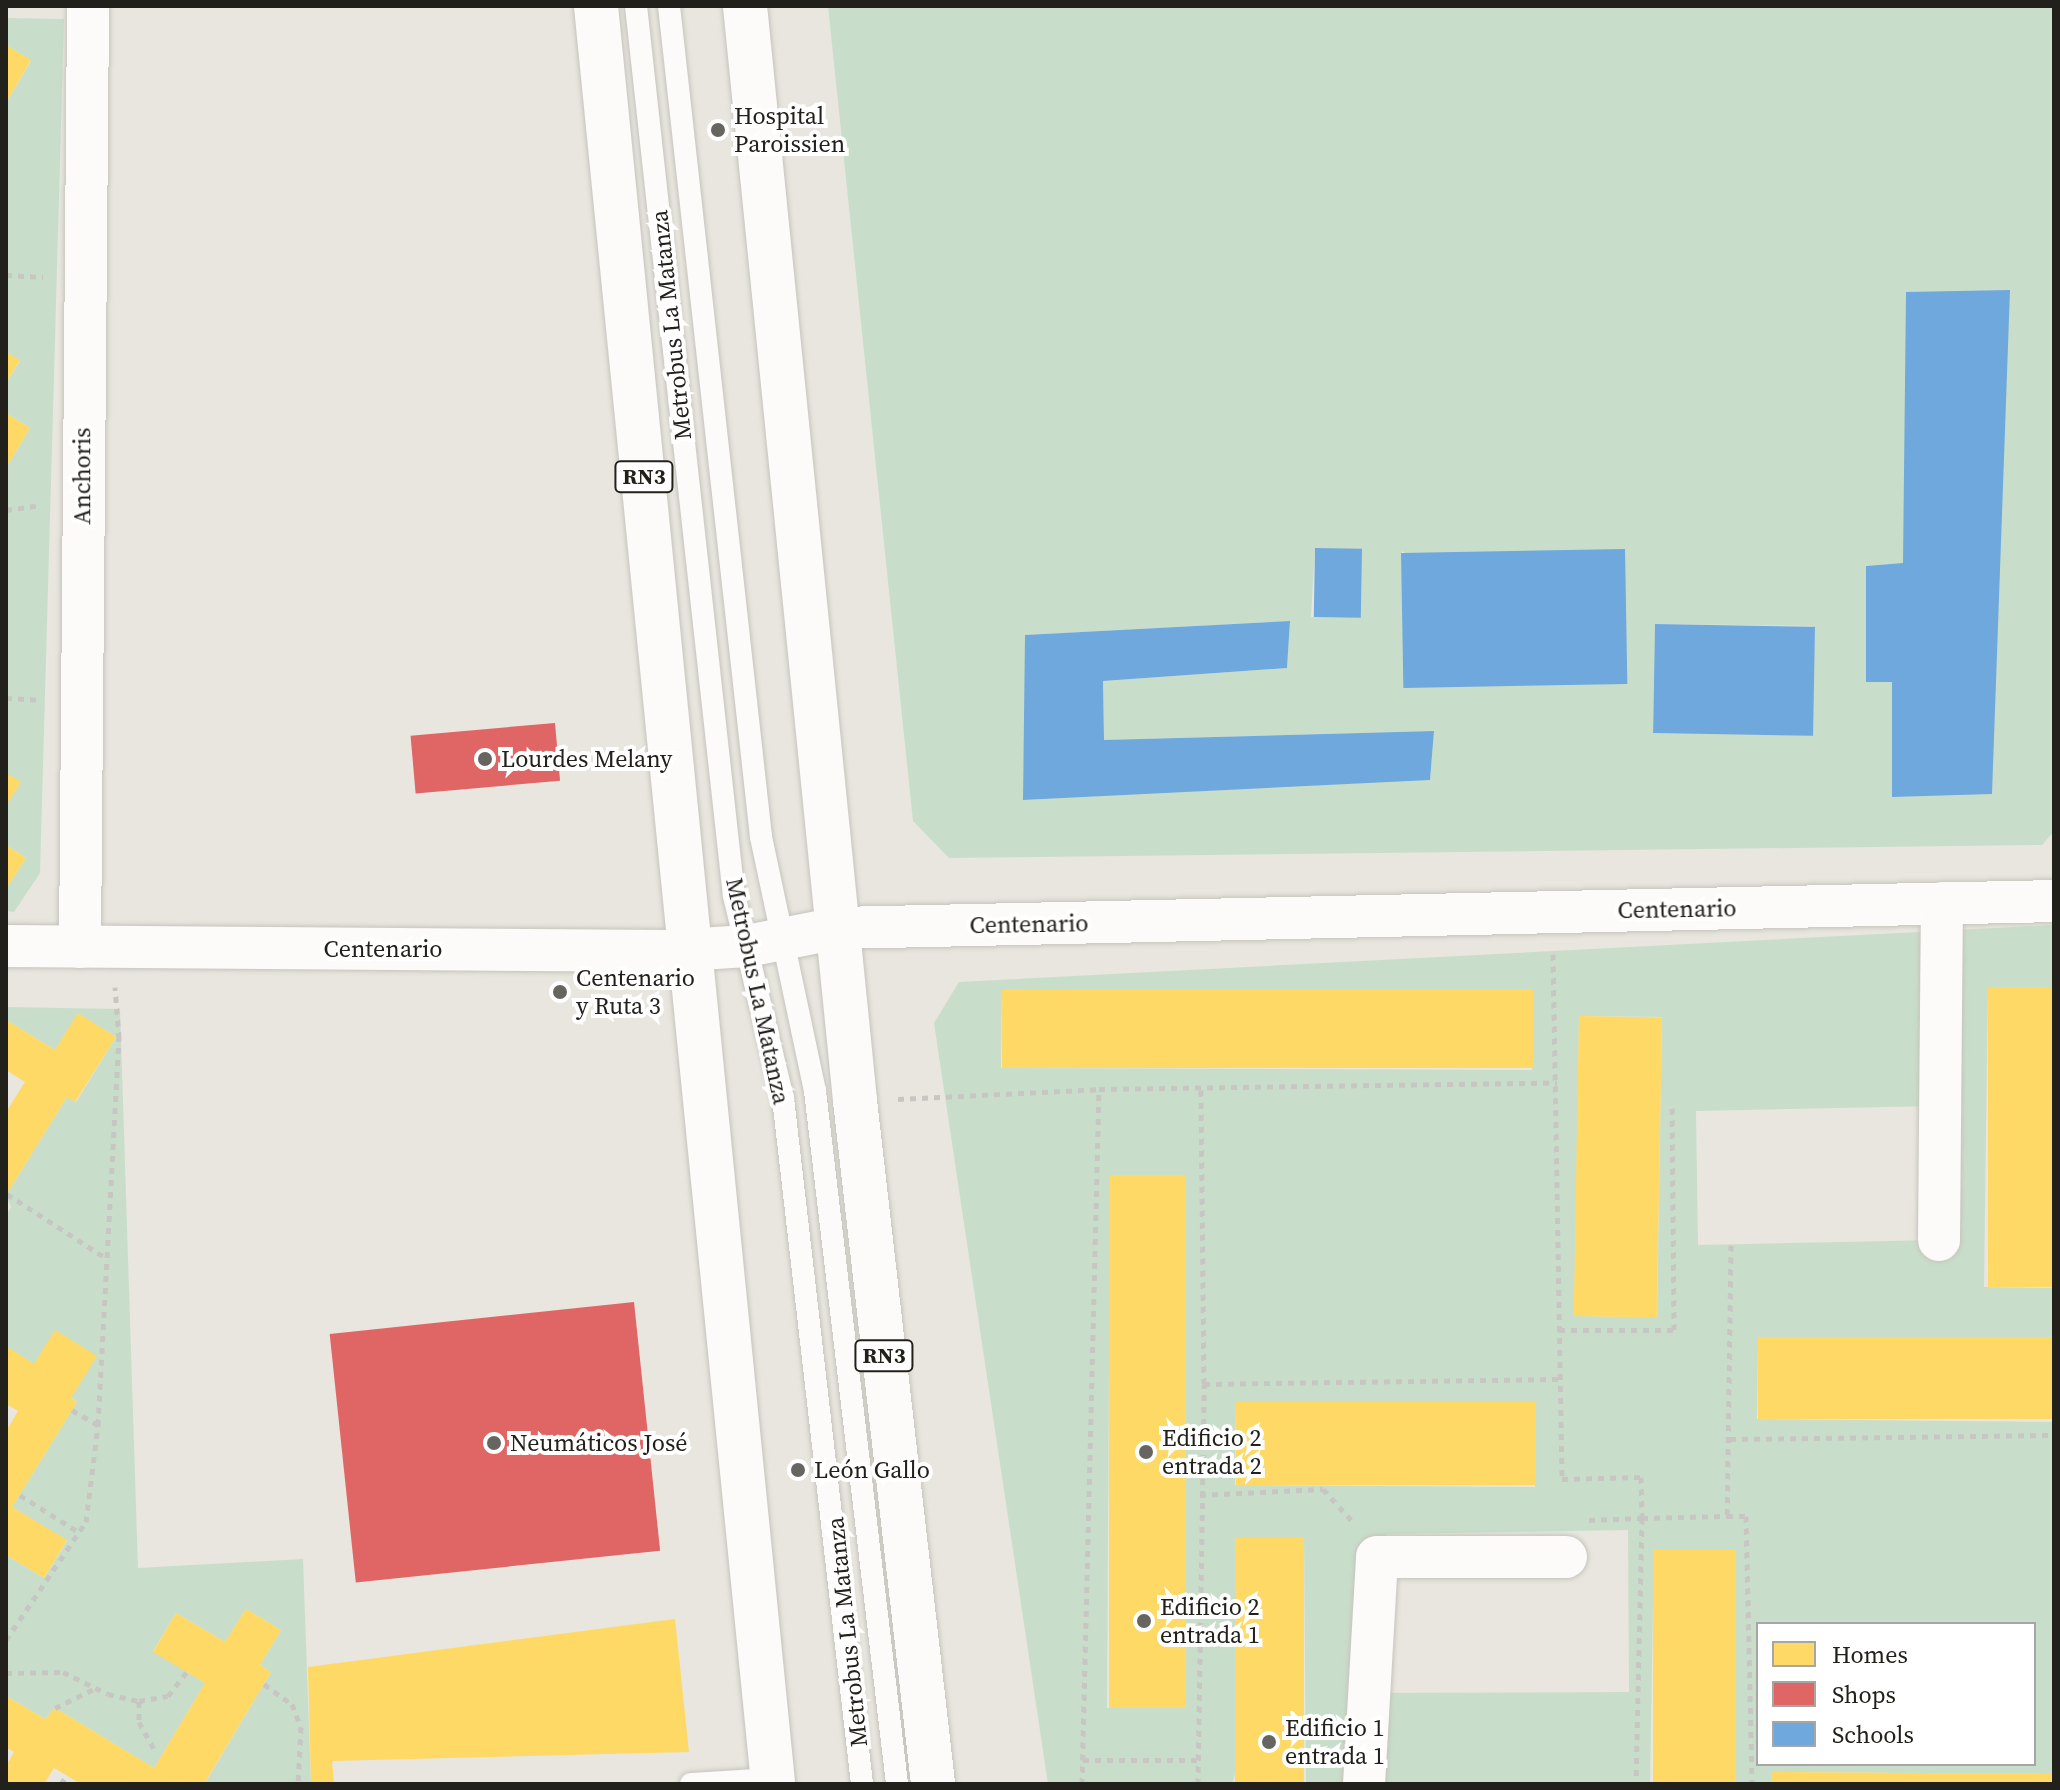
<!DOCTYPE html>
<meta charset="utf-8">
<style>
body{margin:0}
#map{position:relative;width:2060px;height:1790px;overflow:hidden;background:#e8e6de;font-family:"Source Serif 4",serif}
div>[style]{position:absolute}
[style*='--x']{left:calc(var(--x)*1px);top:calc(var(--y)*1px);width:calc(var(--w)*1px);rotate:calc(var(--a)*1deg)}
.green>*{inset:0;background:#c9deca}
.homes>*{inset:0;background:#ffd966;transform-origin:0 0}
.shops>*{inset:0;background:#e06666;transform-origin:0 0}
.schools>*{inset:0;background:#6fa8dc;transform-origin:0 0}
.path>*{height:5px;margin-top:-2.5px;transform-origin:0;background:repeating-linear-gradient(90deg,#c7c6c3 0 6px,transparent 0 12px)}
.roads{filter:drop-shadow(0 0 2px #c6c4bd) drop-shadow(0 0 2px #c6c4bd)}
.service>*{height:22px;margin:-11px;padding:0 11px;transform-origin:11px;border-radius:11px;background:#fcfbfa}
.minor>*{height:42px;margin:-21px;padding:0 21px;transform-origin:21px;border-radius:21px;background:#fcfbfa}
.trunk>*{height:44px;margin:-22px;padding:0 22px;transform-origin:22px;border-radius:22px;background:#fcfbfa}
.dots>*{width:22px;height:22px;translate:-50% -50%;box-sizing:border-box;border:4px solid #fff;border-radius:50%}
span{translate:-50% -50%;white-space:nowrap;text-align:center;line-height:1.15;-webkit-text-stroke:8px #fff;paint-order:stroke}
.shield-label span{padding:2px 6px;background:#fff;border:2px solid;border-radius:6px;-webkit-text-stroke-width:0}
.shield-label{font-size:22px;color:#22201b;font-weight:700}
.poi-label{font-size:24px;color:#22201b}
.left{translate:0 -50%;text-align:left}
.street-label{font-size:24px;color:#22201b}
.frame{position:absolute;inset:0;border:8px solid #22201b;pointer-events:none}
.legend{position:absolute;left:1756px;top:1622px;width:280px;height:144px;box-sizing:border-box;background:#fff;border:2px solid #a7a6a4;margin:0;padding:10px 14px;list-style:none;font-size:24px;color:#22201b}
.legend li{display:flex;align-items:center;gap:16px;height:40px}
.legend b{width:40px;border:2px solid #a7a6a4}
</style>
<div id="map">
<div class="green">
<i style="clip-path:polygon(evenodd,828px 6px,2054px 6px,2054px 831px,2042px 845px,949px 858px,913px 821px,828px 6px,1315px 548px,1362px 550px,1355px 617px,1311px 617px,1315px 548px,828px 6px,1402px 551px,1627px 684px,1408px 678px,1402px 551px,828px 6px,1903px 563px,1892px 797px,1892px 682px,1866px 681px,1866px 566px,1903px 563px,828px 6px,1290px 621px,1287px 668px,1103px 681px,1104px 740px,1434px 731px,1430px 779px,1023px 800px,1026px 635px,1290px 621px,828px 6px,1655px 624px,1814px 626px,1812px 725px,1653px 733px,1655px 624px)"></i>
<i style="clip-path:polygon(6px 18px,64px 19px,40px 873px,14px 912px,6px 911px,6px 889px,26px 858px,6px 845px,6px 468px,30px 428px,6px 413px,6px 383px,20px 361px,6px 352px,6px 103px,31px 61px,6px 45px)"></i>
<i style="clip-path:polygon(evenodd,2054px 925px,2054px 987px,1988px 987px,1984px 1287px,2054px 1288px,2054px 1339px,1758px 1337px,1757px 1419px,2054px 1422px,2054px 1774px,1771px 1772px,1771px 1784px,1733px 1784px,1735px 1550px,1654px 1550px,1650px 1784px,1306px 1784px,1304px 1539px,1232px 1784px,1048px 1784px,934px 1023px,959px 982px,2054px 925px,1002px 989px,1533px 991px,1532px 1070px,1001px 1068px,1002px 989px,2054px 925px,1579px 1016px,1662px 1017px,1657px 1317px,1575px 1316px,1579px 1016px,2054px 925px,1937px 1106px,1939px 1240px,1698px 1245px,1696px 1111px,1937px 1106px,2054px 925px,1186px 1175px,1181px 1708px,1107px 1708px,1109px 1372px,1186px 1175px,2054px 925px,1236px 1402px,1536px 1405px,1535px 1487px,1235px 1485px,1236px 1402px,2054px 925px,1628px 1530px,1629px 1692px,1360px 1693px,1362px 1576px,1387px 1534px,1628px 1530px,2054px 925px,1758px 1624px,2034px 1624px,2034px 1764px,1758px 1764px,1758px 1624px)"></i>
<i style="clip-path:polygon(6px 1007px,120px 1009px,138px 1568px,303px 1559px,311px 1784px,205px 1783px,271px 1672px,260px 1665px,281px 1630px,246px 1609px,225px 1642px,176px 1613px,153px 1651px,205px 1683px,154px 1768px,55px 1708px,45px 1719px,6px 1696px,6px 1555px,44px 1578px,67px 1541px,12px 1507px,77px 1402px,6px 1346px,6px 1216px,11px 1207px,6px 1195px,67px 1097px,76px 1102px,116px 1037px,78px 1014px,55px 1050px,6px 1020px)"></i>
</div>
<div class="homes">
<i style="clip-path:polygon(6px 45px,31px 60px,6px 103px)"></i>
<i style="clip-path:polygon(6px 352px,20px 360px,6px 383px)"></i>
<i style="clip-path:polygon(6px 413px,30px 428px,6px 468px)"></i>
<i style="clip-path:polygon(6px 773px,21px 782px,6px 806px)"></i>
<i style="clip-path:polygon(6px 845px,26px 858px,6px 889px)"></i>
<i style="left:1988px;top:987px;width:66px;height:300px"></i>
<i style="left:1002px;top:989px;width:531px;height:79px"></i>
<i style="clip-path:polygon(78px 1013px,116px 1037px,75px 1102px,67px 1097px,6px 1195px,6px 1112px,25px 1082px,6px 1070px,6px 1020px,55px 1050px)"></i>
<i style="left:1579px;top:1016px;width:83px;height:300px;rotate:1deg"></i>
<i style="left:1109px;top:1175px;width:77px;height:533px"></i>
<i style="clip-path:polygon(55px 1330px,97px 1356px,71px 1398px,77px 1402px,12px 1507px,67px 1540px,44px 1578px,6px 1555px,6px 1431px,18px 1411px,6px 1404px,6px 1346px,34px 1364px)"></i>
<i style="left:1758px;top:1337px;width:296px;height:82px"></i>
<i style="left:1236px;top:1402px;width:300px;height:83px"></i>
<i style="left:1304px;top:1538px;width:246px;height:69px;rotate:90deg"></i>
<i style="left:1653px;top:1550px;width:83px;height:234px"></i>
<i style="clip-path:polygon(246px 1609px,281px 1630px,260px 1665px,271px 1672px,204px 1784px,81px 1784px,54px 1768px,44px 1784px,6px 1784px,6px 1766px,14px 1752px,6px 1747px,6px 1696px,45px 1719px,55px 1708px,154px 1768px,205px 1683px,153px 1652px,176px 1613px,225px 1642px)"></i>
<i style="clip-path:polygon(675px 1619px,689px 1752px,332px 1761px,334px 1784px,311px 1784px,308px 1667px)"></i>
<i style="clip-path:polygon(1771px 1772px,2054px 1774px,2054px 1784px,1771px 1784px)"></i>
</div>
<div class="shops">
<i style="left:555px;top:723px;width:58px;height:145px;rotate:85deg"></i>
<i style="left:634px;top:1302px;width:250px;height:306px;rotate:84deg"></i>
</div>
<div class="schools">
<i style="clip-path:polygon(2010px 290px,1992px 794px,1892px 797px,1892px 682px,1866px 682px,1866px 566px,1903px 563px,1906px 292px)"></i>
<i style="left:1315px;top:548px;width:47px;height:69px;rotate:1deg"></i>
<i style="left:1625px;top:549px;width:135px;height:224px;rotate:89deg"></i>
<i style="clip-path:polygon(1290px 621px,1287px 668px,1103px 681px,1104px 740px,1434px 731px,1430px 780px,1023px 800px,1025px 635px)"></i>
<i style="left:1655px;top:624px;width:160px;height:109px;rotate:1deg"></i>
</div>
<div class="path">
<i style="--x:6;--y:275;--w:37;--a:3"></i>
<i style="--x:6;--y:510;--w:36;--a:-8"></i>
<i style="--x:6;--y:698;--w:34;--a:3"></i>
<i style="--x:1553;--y:954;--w:525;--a:89.02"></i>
<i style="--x:1562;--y:1479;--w:79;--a:-1.5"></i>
<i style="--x:1641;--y:1477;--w:41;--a:88.6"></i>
<i style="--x:1642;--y:1518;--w:85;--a:-1.3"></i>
<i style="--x:898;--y:1099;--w:201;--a:-2.8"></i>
<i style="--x:1099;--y:1089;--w:458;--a:-0.8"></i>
<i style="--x:7;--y:1194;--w:118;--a:32.9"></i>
<i style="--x:1731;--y:1245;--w:271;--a:90.8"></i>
<i style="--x:1727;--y:1516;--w:19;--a:0"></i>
<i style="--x:1746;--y:1516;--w:268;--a:88.7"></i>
<i style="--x:1559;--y:1330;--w:115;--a:0"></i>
<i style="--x:1674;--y:1330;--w:224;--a:-90.5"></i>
<i style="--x:1204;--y:1384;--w:357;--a:-0.8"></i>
<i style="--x:72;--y:1410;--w:30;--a:30"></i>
<i style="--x:1730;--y:1439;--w:324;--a:-0.7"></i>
<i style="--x:20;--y:1495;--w:71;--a:32.3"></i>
<i style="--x:1200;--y:1495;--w:123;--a:-2.8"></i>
<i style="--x:1323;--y:1489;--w:45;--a:47.7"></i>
<i style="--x:1589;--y:1520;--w:53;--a:-2.2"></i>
<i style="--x:1642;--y:1518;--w:266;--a:91.3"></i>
<i style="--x:6;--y:1640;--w:143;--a:-55.9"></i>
<i style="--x:86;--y:1522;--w:98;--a:-82.9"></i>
<i style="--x:98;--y:1425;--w:388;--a:-86.9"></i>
<i style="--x:119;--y:1038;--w:51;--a:-94.5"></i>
<i style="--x:6;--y:1673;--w:57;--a:-1"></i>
<i style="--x:63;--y:1672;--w:50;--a:26.1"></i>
<i style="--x:108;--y:1694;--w:32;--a:13"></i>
<i style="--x:139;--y:1701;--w:29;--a:-10"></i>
<i style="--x:168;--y:1696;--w:31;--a:-52"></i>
<i style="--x:264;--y:1684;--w:34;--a:36"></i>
<i style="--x:292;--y:1704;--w:25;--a:69"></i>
<i style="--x:301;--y:1727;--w:57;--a:93"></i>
<i style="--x:139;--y:1701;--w:21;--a:90"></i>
<i style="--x:139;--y:1722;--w:35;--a:61"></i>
<i style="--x:55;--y:1708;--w:46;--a:-26"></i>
<i style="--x:1083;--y:1760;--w:115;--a:0"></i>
<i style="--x:61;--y:1784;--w:11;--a:-56"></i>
<i style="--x:1082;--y:1784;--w:695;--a:-88.6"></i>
<i style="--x:1198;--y:1784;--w:400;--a:-89.1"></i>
<i style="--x:1204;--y:1384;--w:296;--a:-90.6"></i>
</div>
<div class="roads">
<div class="service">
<i style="--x:636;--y:6;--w:895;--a:83.72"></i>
<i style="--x:734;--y:896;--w:208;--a:76.4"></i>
<i style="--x:783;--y:1098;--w:691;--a:83.43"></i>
<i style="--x:669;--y:6;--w:836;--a:83.68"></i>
<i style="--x:761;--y:837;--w:260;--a:78"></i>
<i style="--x:815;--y:1091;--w:698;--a:83.25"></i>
<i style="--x:691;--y:1784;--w:82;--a:-3.5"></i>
</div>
<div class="minor">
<i style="--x:6;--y:946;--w:663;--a:0.43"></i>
<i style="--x:669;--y:951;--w:78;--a:-3.7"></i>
<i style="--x:747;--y:946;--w:93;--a:-11.2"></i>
<i style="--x:838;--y:928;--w:1216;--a:-1.27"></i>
<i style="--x:80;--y:947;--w:941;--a:-89.51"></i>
<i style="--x:1939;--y:1240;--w:337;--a:-89.5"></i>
<i style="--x:1364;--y:1784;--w:227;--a:-86.7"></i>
<i style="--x:1377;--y:1557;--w:189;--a:0"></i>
</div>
<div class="trunk">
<i style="--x:596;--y:6;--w:1787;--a:84.31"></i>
<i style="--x:745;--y:6;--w:1101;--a:84.26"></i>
<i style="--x:855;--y:1101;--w:687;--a:83.48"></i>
</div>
</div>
<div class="dots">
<i style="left:718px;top:130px;background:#67655f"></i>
<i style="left:485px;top:759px;background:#67655f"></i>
<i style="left:560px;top:992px;background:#67655f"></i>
<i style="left:494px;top:1443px;background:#67655f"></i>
<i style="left:1146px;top:1452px;background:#67655f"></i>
<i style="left:798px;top:1470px;background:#67655f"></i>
<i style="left:1144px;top:1621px;background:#67655f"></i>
<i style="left:1269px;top:1742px;background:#67655f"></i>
</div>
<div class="shield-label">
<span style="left:644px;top:477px">RN3</span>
<span style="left:884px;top:1356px">RN3</span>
</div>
<div class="poi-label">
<span class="left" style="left:734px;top:130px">Hospital<br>Paroissien</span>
<span class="left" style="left:501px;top:759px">Lourdes Melany</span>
<span class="left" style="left:576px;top:992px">Centenario<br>y Ruta 3</span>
<span class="left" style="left:1162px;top:1452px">Edificio 2<br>entrada 2</span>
<span class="left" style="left:510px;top:1443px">Neumáticos José</span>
<span class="left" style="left:814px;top:1470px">León Gallo</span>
<span class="left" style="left:1160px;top:1621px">Edificio 2<br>entrada 1</span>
<span class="left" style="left:1285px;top:1742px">Edificio 1<br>entrada 1</span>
</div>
<div class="street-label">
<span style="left:671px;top:325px;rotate:-96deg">Metrobus La Matanza</span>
<span style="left:82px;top:476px;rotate:-90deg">Anchoris</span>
<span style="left:1677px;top:909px;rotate:-1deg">Centenario</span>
<span style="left:1029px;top:924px;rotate:-1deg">Centenario</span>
<span style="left:383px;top:949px">Centenario</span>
<span style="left:758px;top:991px;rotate:78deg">Metrobus La Matanza</span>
<span style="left:847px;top:1632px;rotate:-96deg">Metrobus La Matanza</span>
</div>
<div class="frame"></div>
<ul class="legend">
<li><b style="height:22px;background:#ffd966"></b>Homes</li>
<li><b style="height:22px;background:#e06666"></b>Shops</li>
<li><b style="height:22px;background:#6fa8dc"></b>Schools</li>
</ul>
</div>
